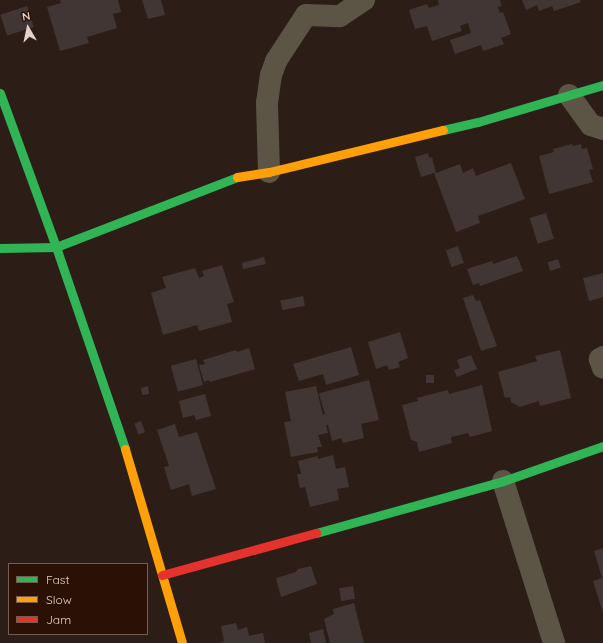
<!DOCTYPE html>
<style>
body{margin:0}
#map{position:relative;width:603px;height:643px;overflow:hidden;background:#2c1e16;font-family:Quicksand,sans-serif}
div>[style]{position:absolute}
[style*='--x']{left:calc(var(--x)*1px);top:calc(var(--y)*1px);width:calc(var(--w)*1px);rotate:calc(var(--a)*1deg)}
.building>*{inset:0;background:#423635;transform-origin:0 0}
.street>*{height:22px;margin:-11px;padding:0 11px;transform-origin:11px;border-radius:11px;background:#5c5444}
.fast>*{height:9px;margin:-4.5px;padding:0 4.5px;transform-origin:4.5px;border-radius:4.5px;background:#30b455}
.slow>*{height:9px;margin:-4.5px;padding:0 4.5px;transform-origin:4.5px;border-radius:4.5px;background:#ff9f0a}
.jam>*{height:9px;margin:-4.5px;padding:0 4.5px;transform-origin:4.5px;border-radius:4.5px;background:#e5322d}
span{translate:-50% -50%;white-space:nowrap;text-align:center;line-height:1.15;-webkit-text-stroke:3.5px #2a1005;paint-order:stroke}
.legend{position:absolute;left:8px;top:563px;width:140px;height:72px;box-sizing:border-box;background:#2a1005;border:1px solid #745d53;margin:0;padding:5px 7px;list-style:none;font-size:12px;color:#e4d1c9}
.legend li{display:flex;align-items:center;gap:8px;height:20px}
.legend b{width:20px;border:1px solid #745d53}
.north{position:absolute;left:8px;top:8px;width:40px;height:40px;-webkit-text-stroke:3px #2a1005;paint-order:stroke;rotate:351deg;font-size:11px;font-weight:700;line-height:16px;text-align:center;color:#e4d1c9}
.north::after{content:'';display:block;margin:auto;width:14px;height:18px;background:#e4d1c9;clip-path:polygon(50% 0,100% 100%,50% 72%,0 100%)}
</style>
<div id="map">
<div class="building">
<i style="clip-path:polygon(60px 0,118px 0,121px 12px,113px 14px,117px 28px,87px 37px,89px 43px,60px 51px,47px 7px,61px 3px)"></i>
<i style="clip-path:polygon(142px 0,161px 0,165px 15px,148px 19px)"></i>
<i style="clip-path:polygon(438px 0,500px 0,502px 6px,498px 7px,500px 13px,503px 12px,511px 34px,501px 38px,504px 44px,483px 51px,481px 45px,455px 54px,450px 40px,471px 33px,468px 23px,460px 26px,462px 31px,432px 41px,427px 26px,415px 29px,409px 10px,427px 4px,429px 8px,439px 5px)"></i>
<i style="clip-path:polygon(522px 0,580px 0,581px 2px,554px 11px,552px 6px,539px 11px,537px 5px,526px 10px)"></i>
<i style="left:27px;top:6px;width:22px;height:28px;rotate:72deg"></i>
<i style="clip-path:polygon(572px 144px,573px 146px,581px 144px,582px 149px,587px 148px,593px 169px,589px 170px,593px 182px,549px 194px,539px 156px,554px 152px,553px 149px)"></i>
<i style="clip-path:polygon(428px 153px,429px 158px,432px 157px,436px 173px,460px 164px,463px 173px,473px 168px,476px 176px,511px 163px,525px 199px,478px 216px,480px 223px,456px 232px,434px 173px,421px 177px,415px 157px)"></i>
<i style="left:546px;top:213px;width:27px;height:17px;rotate:73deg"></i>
<i style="left:458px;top:246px;width:18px;height:13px;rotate:71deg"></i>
<i style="clip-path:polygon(517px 256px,523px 271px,480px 286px,479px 283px,473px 285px,467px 269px,492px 261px,493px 264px)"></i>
<i style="clip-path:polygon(264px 257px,266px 264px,243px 269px,242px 263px)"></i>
<i style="left:558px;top:259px;width:9px;height:11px;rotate:72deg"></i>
<i style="clip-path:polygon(222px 265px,234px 302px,227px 304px,232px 322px,199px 331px,197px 325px,163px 335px,151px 293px,166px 288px,162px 277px,195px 268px,199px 278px,204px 276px,202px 271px)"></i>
<i style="clip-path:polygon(603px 273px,603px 297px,589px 301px,583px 278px)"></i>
<i style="clip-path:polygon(473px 295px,476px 301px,480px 300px,497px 346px,481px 351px,463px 298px)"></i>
<i style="left:303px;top:296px;width:10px;height:23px;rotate:79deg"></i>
<i style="clip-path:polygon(400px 332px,408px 358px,398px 362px,400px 367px,389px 370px,387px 365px,376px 369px,368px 342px)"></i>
<i style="clip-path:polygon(351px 347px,359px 375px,326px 385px,323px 374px,299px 381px,293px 364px)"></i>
<i style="clip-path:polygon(249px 348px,255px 369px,210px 382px,209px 380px,204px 382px,199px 365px,205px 364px,203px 360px,236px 350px,237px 352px)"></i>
<i style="clip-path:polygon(560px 350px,571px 398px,540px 406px,539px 401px,520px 407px,511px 402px,510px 397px,505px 398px,498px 372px,537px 361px,535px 356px)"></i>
<i style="clip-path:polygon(471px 355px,477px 369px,457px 377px,454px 370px,460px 368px,457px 360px)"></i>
<i style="left:196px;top:359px;width:27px;height:26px;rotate:75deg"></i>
<i style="left:434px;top:375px;width:8px;height:8px;rotate:90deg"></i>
<i style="clip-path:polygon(369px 380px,379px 420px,361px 424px,364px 438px,343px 443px,341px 438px,332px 441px,328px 425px,326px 425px,324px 417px,328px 433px,318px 435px,322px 447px,317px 447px,318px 452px,291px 457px,284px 422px,291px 421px,285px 392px,316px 386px,323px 415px,325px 414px,319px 394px,320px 393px)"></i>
<i style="clip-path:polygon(482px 385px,492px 431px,470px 437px,468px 433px,451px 437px,452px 443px,419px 452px,417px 442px,411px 440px,402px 405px,418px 401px,417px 398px,448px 390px,449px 394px)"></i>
<i style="clip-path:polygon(148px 386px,149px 394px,142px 395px,141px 388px)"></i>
<i style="clip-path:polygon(205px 394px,211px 416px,196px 420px,194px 415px,183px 418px,179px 401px)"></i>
<i style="left:141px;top:421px;width:12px;height:7px;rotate:70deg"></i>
<i style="clip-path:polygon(175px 424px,179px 437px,197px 432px,216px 489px,192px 496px,189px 484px,171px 490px,164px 467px,169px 466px,157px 430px)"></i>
<i style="clip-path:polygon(333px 455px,336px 469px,345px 467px,349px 487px,337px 489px,339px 500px,310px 507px,305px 487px,300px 488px,297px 474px,301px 474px,298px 461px,318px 456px,318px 459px)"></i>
<i style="clip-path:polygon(603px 548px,603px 613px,593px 581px,602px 578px,594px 551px)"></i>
<i style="clip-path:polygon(311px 566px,317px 584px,281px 597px,276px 578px,296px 572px,298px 569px)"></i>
<i style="left:353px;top:586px;width:13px;height:14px;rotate:81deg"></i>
<i style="clip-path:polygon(354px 603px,364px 643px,330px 643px,324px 619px,334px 614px,333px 609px)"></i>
<i style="clip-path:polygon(236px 623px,238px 630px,247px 627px,249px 636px,263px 633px,265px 643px,220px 643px,224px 641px,221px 626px)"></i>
<i style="clip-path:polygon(323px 629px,326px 643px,311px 643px,309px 633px)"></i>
</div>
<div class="street">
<i style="--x:569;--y:95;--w:37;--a:54"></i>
<i style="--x:591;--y:125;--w:13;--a:18"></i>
<i style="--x:269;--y:172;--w:69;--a:-91.7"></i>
<i style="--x:267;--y:103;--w:28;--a:-82"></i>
<i style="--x:271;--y:75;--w:15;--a:-70"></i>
<i style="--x:276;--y:61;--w:55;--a:-56.9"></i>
<i style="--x:306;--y:15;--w:34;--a:2"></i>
<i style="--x:340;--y:16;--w:29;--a:-34"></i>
<i style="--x:603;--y:357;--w:4;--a:146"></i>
<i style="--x:600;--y:359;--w:9;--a:72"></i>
<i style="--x:503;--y:481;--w:170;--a:72.5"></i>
</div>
<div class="fast">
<i style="--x:0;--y:93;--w:164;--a:70"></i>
<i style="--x:56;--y:247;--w:213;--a:71.1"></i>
<i style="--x:443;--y:130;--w:36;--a:-13"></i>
<i style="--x:478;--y:122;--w:130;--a:-16.5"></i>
<i style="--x:0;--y:248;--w:56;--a:-1"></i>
<i style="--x:56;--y:247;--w:194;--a:-21.1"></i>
<i style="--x:316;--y:533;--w:194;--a:-15.5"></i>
<i style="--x:503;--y:481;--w:106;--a:-19.3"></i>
</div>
<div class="slow">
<i style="--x:237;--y:177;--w:32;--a:-9"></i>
<i style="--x:269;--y:172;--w:179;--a:-13.6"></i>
<i style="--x:125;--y:449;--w:202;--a:73.6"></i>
</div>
<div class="jam">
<i style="--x:162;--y:575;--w:160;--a:-15.3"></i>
</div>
<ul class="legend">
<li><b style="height:5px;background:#30b455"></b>Fast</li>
<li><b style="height:5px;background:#ff9f0a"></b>Slow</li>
<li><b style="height:5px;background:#e5322d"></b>Jam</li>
</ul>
<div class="north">N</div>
</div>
